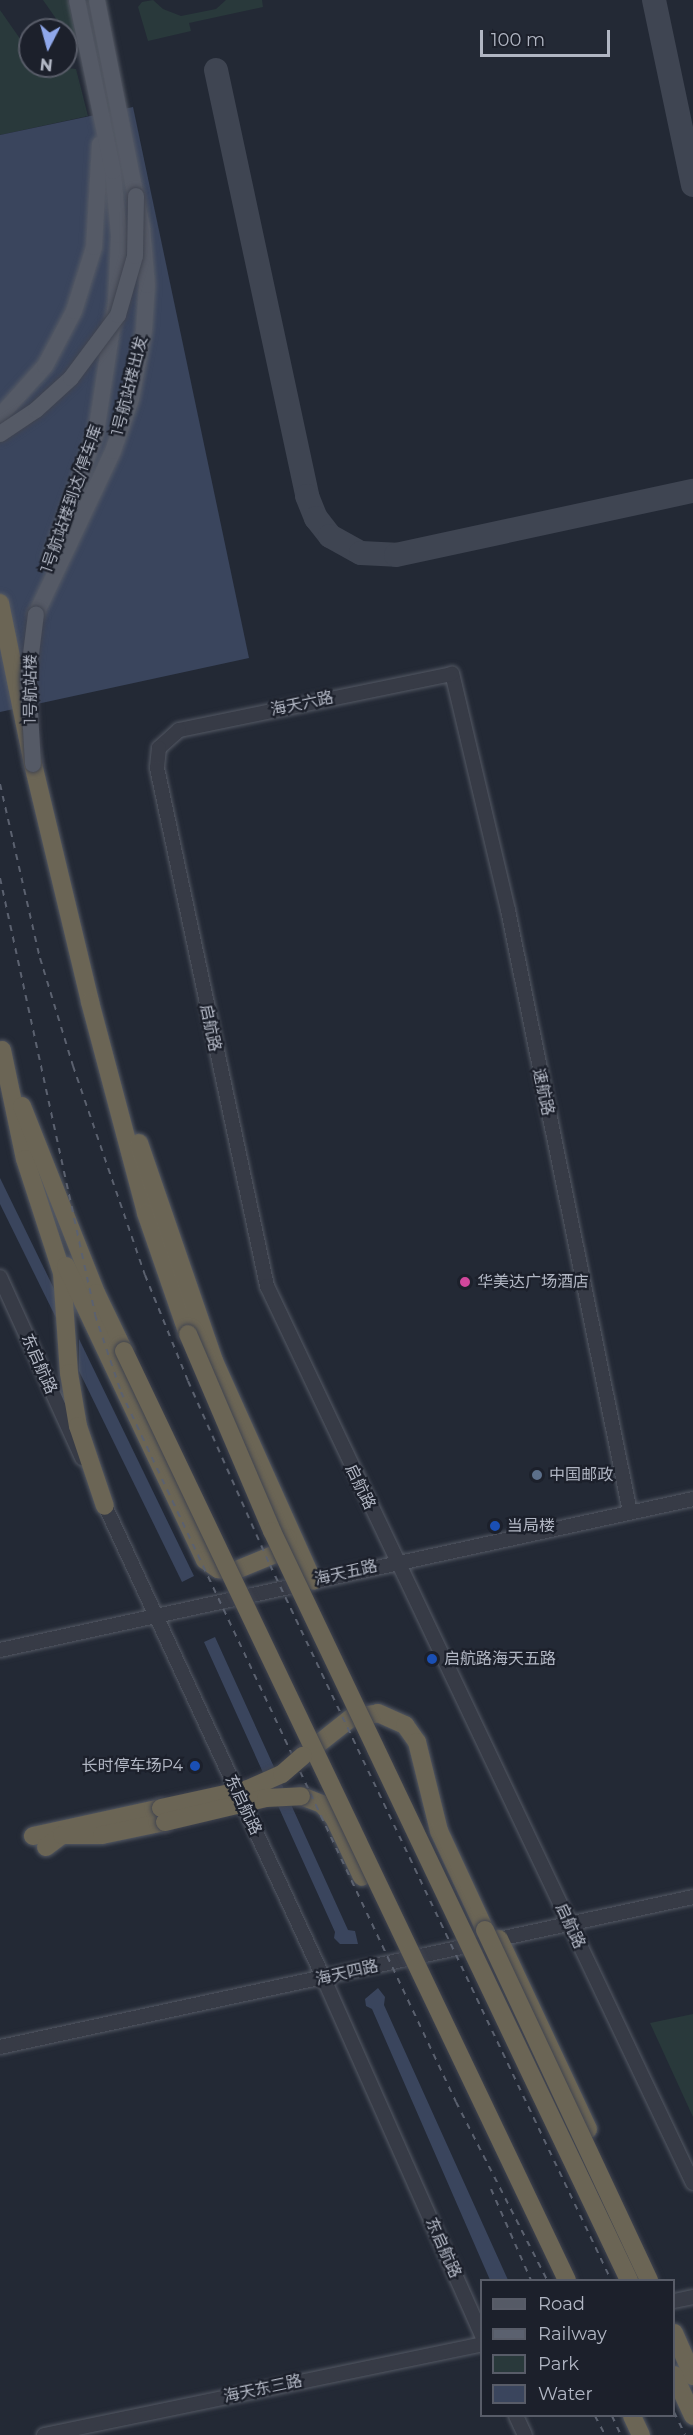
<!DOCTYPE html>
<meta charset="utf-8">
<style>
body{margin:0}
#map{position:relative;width:693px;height:2435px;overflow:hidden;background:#232935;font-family:Montserrat,"Noto Sans SC",sans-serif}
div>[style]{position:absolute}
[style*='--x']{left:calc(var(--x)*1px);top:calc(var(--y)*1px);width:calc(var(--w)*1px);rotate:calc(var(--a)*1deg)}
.green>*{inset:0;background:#29393b}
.water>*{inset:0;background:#3a455d}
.taxiway>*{height:24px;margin:-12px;padding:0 12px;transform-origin:12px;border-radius:12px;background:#3f4552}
.roads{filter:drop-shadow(0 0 2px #545964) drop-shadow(0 0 2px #545964)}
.minor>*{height:14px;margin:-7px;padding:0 7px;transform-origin:7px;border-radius:7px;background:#373b46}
.major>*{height:16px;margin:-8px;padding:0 8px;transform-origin:8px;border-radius:8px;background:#555a66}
.highway>*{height:18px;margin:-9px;padding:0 9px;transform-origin:9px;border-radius:9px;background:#6b6555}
.rail>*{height:2px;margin-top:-1px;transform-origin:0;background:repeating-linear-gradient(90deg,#5b616f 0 6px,transparent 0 12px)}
.bridges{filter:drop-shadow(0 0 2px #404450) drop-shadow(0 0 2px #404450)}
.major-bridge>*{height:16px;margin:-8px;padding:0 8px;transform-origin:8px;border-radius:8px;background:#555a66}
.highway-bridge>*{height:18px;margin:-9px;padding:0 9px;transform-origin:9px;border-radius:9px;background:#6b6555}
.dots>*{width:16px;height:16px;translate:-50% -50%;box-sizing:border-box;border:3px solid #1c202b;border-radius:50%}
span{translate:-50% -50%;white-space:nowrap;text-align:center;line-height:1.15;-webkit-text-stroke:4.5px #1c202b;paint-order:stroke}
.street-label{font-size:16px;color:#b1b6c3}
.poi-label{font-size:16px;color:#b1b6c3}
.left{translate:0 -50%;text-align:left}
.right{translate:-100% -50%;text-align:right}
.legend{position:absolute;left:480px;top:2279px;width:195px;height:138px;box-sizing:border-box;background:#1c202b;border:2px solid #585c68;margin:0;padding:8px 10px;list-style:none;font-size:18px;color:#b1b6c3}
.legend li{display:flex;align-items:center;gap:12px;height:30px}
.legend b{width:30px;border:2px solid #585c68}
.north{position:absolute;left:18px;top:18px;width:60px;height:60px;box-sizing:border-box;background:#1c202b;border:2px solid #585c68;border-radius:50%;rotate:186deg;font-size:16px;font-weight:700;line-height:24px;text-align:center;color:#b1b6c3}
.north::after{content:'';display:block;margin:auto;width:21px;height:27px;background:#8fa7ea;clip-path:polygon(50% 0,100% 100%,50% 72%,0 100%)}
.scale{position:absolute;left:480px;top:30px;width:130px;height:27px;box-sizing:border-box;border:3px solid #b1b6c3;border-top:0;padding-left:8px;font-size:18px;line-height:21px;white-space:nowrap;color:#b1b6c3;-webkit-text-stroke:4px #1c202b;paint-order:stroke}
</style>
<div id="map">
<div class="green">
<i style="clip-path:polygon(43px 0,68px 0,77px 41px,73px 43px)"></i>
<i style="clip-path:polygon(153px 0,163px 9px,181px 16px,216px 9px,226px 0,262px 0,263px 7px,189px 23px,191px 31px,148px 41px,138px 7px,142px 2px)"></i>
<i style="clip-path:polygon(0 10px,30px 53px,30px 66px,40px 66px,46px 73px,58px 67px,76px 69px,88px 116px,0 135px)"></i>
<i style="clip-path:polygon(693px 2014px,693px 2117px,650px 2023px)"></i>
</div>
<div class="water">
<i style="clip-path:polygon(133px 107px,249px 658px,0 712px,0 135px)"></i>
<i style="clip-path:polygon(0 1178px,60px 1301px,60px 1326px,0 1204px)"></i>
<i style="clip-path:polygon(79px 1339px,194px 1576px,182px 1582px,79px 1371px)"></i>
<i style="clip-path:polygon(215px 1637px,348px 1930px,355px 1931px,358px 1944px,340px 1944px,334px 1938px,335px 1932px,204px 1642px)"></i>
<i style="clip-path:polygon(378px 1988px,385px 1997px,384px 2005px,508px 2280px,490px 2280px,372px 2009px,366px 2006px,365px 1999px)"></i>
</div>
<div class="taxiway">
<i style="--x:654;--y:0;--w:189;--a:78.1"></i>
<i style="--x:216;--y:70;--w:436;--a:77.9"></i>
<i style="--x:307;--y:496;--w:24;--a:68"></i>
<i style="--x:316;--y:518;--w:23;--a:52"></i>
<i style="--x:330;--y:536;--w:35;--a:29"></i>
<i style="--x:361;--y:553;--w:35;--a:3"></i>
<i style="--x:396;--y:555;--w:304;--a:-12.2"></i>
</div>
<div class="roads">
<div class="minor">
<i style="--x:0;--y:1277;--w:199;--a:65.6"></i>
<i style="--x:101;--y:1497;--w:531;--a:65.17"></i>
<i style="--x:324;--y:1979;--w:390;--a:66.1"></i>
<i style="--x:630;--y:1512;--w:614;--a:-101.46"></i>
<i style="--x:508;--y:910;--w:243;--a:-103.3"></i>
<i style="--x:452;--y:674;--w:279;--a:168.4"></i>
<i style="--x:179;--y:730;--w:27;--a:138"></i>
<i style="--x:159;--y:748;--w:20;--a:96"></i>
<i style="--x:157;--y:768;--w:530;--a:78.01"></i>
<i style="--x:267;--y:1286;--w:993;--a:64.6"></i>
<i style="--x:0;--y:1650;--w:709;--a:-12.29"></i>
<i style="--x:0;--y:2047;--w:709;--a:-12.21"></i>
<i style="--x:674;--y:2301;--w:19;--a:-12"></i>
<i style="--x:516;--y:2416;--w:21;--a:65"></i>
<i style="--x:44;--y:2435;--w:447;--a:-11.7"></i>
</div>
<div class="major">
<i style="--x:0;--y:416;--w:67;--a:-48"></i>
<i style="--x:45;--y:366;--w:62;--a:-62.2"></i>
<i style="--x:74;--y:311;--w:67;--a:-72.6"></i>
<i style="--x:94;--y:247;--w:103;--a:-86.7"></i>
<i style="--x:51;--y:558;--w:133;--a:-70.2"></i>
<i style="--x:96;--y:433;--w:133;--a:-81.3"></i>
<i style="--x:116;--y:302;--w:67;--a:-87.4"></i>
<i style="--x:119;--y:235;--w:64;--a:-95.4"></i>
<i style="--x:113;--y:171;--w:175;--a:-101.9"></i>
<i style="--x:36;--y:614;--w:180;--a:-64.7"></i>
<i style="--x:113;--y:451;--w:55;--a:-70.9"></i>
<i style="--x:131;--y:399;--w:70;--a:-79.3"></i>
<i style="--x:144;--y:330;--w:45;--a:-86.2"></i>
<i style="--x:147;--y:285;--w:57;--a:-95"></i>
<i style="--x:142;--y:228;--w:232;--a:-101.2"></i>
</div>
<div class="highway">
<i style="--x:0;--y:603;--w:164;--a:78.4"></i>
<i style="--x:33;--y:764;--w:245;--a:76.5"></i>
<i style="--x:90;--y:1002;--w:218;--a:75.1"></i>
<i style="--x:146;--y:1213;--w:128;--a:70.9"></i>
<i style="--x:2;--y:1050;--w:111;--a:78.1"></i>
<i style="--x:25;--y:1159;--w:120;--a:72"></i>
<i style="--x:62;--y:1273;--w:100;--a:86"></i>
<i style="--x:69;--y:1373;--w:54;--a:80.4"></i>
<i style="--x:78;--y:1426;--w:84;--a:71.4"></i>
<i style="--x:22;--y:1106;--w:201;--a:68.4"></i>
<i style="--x:96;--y:1293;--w:64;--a:64.2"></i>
<i style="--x:139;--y:1143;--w:231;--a:71"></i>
<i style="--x:214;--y:1361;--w:241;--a:65.8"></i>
<i style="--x:66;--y:1266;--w:325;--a:64.7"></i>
<i style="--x:205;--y:1560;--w:16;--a:35"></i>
<i style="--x:218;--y:1569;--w:16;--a:7"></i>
<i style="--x:234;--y:1571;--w:50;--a:-22.4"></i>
<i style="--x:280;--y:1552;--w:16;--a:-60"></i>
<i style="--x:303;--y:1756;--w:61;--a:-38.4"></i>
<i style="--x:351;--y:1718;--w:27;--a:-10"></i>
<i style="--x:378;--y:1713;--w:30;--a:24"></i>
<i style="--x:405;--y:1725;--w:21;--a:55"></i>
<i style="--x:417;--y:1742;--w:92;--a:76.1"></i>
<i style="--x:439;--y:1831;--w:109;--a:65.1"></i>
<i style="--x:301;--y:1796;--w:22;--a:21"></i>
<i style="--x:322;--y:1804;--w:18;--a:49"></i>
<i style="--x:334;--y:1818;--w:65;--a:64.6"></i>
<i style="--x:33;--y:1836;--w:131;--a:-12.3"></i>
<i style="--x:46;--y:1847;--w:20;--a:-37"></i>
<i style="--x:62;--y:1835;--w:40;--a:0"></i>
<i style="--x:102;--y:1835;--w:64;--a:-11.7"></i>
<i style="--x:499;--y:1939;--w:210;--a:64.9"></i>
<i style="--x:674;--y:2333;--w:47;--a:66.2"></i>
<i style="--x:674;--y:2375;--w:45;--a:65.1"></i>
<i style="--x:632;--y:2416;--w:21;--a:65"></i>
</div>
</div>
<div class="rail">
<i style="--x:0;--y:784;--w:179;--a:77.1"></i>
<i style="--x:40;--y:958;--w:113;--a:73"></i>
<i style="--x:73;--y:1066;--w:221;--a:71"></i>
<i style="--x:145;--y:1275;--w:114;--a:67.9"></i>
<i style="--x:188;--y:1381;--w:201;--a:66"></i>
<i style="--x:270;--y:1565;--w:792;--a:64.5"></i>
<i style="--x:0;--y:878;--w:447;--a:77.7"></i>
<i style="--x:95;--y:1315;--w:81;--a:71.3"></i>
<i style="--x:121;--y:1392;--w:785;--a:64.74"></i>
<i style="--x:456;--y:2102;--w:200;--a:62.9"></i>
<i style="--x:491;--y:2189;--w:99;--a:66.3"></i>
<i style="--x:674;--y:2412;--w:25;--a:64"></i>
<i style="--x:595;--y:2416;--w:21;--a:62"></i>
<i style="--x:612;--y:2416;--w:21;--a:65"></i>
</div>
<div class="bridges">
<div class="major-bridge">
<i style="--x:0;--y:434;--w:43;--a:-33.7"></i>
<i style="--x:36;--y:410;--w:47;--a:-42.4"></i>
<i style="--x:71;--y:378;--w:79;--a:-53.3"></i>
<i style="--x:118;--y:315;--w:61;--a:-73.9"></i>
<i style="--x:135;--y:256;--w:60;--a:-89"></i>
<i style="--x:33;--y:764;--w:86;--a:-93.3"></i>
<i style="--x:28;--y:678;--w:64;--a:-82.9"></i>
</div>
<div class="highway-bridge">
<i style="--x:188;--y:1334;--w:214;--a:66.9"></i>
<i style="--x:272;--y:1531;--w:830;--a:64.52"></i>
<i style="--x:124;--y:1351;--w:1029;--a:64.51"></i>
<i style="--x:161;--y:1808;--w:89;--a:-12.3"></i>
<i style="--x:248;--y:1789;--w:37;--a:-24"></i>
<i style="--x:282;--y:1774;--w:28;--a:-41"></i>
<i style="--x:165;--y:1822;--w:104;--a:-13.4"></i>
<i style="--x:266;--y:1798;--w:35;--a:-3"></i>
<i style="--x:485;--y:1930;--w:387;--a:64.9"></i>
</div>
</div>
<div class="dots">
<i style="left:465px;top:1282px;background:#d1479c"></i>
<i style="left:537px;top:1475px;background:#5c6f8a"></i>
<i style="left:495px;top:1526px;background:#1a4fb4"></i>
<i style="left:432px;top:1659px;background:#1a4fb4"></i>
<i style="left:195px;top:1766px;background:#1a4fb4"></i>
</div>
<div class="street-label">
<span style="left:130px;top:386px;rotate:-76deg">1号航站楼出发</span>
<span style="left:72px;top:499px;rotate:-71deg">1号航站楼到达/停车库</span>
<span style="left:31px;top:689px;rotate:-90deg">1号航站楼</span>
<span style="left:302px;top:704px;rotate:-12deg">海天六路</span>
<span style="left:210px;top:1028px;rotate:78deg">启航路</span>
<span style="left:543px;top:1092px;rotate:78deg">速航路</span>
<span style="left:39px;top:1364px;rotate:66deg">东启航路</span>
<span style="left:360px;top:1487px;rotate:64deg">启航路</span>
<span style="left:346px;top:1573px;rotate:-13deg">海天五路</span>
<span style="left:243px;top:1805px;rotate:65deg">东启航路</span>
<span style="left:570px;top:1926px;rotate:65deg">启航路</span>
<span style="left:347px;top:1973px;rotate:-13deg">海天四路</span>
<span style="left:443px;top:2248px;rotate:66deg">东启航路</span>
<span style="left:263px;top:2389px;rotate:-12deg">海天东三路</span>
</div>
<div class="poi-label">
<span class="left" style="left:477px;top:1282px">华美达广场酒店</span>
<span class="left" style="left:549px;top:1475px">中国邮政</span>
<span class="left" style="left:507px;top:1526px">当局楼</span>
<span class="left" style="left:444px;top:1659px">启航路海天五路</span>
<span class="right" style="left:183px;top:1766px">长时停车场P4</span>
</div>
<ul class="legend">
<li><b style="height:8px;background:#555a66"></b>Road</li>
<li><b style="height:8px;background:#5b616f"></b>Railway</li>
<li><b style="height:16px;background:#29393b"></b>Park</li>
<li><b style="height:16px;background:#3a455d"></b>Water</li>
</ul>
<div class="north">N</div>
<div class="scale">100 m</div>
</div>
